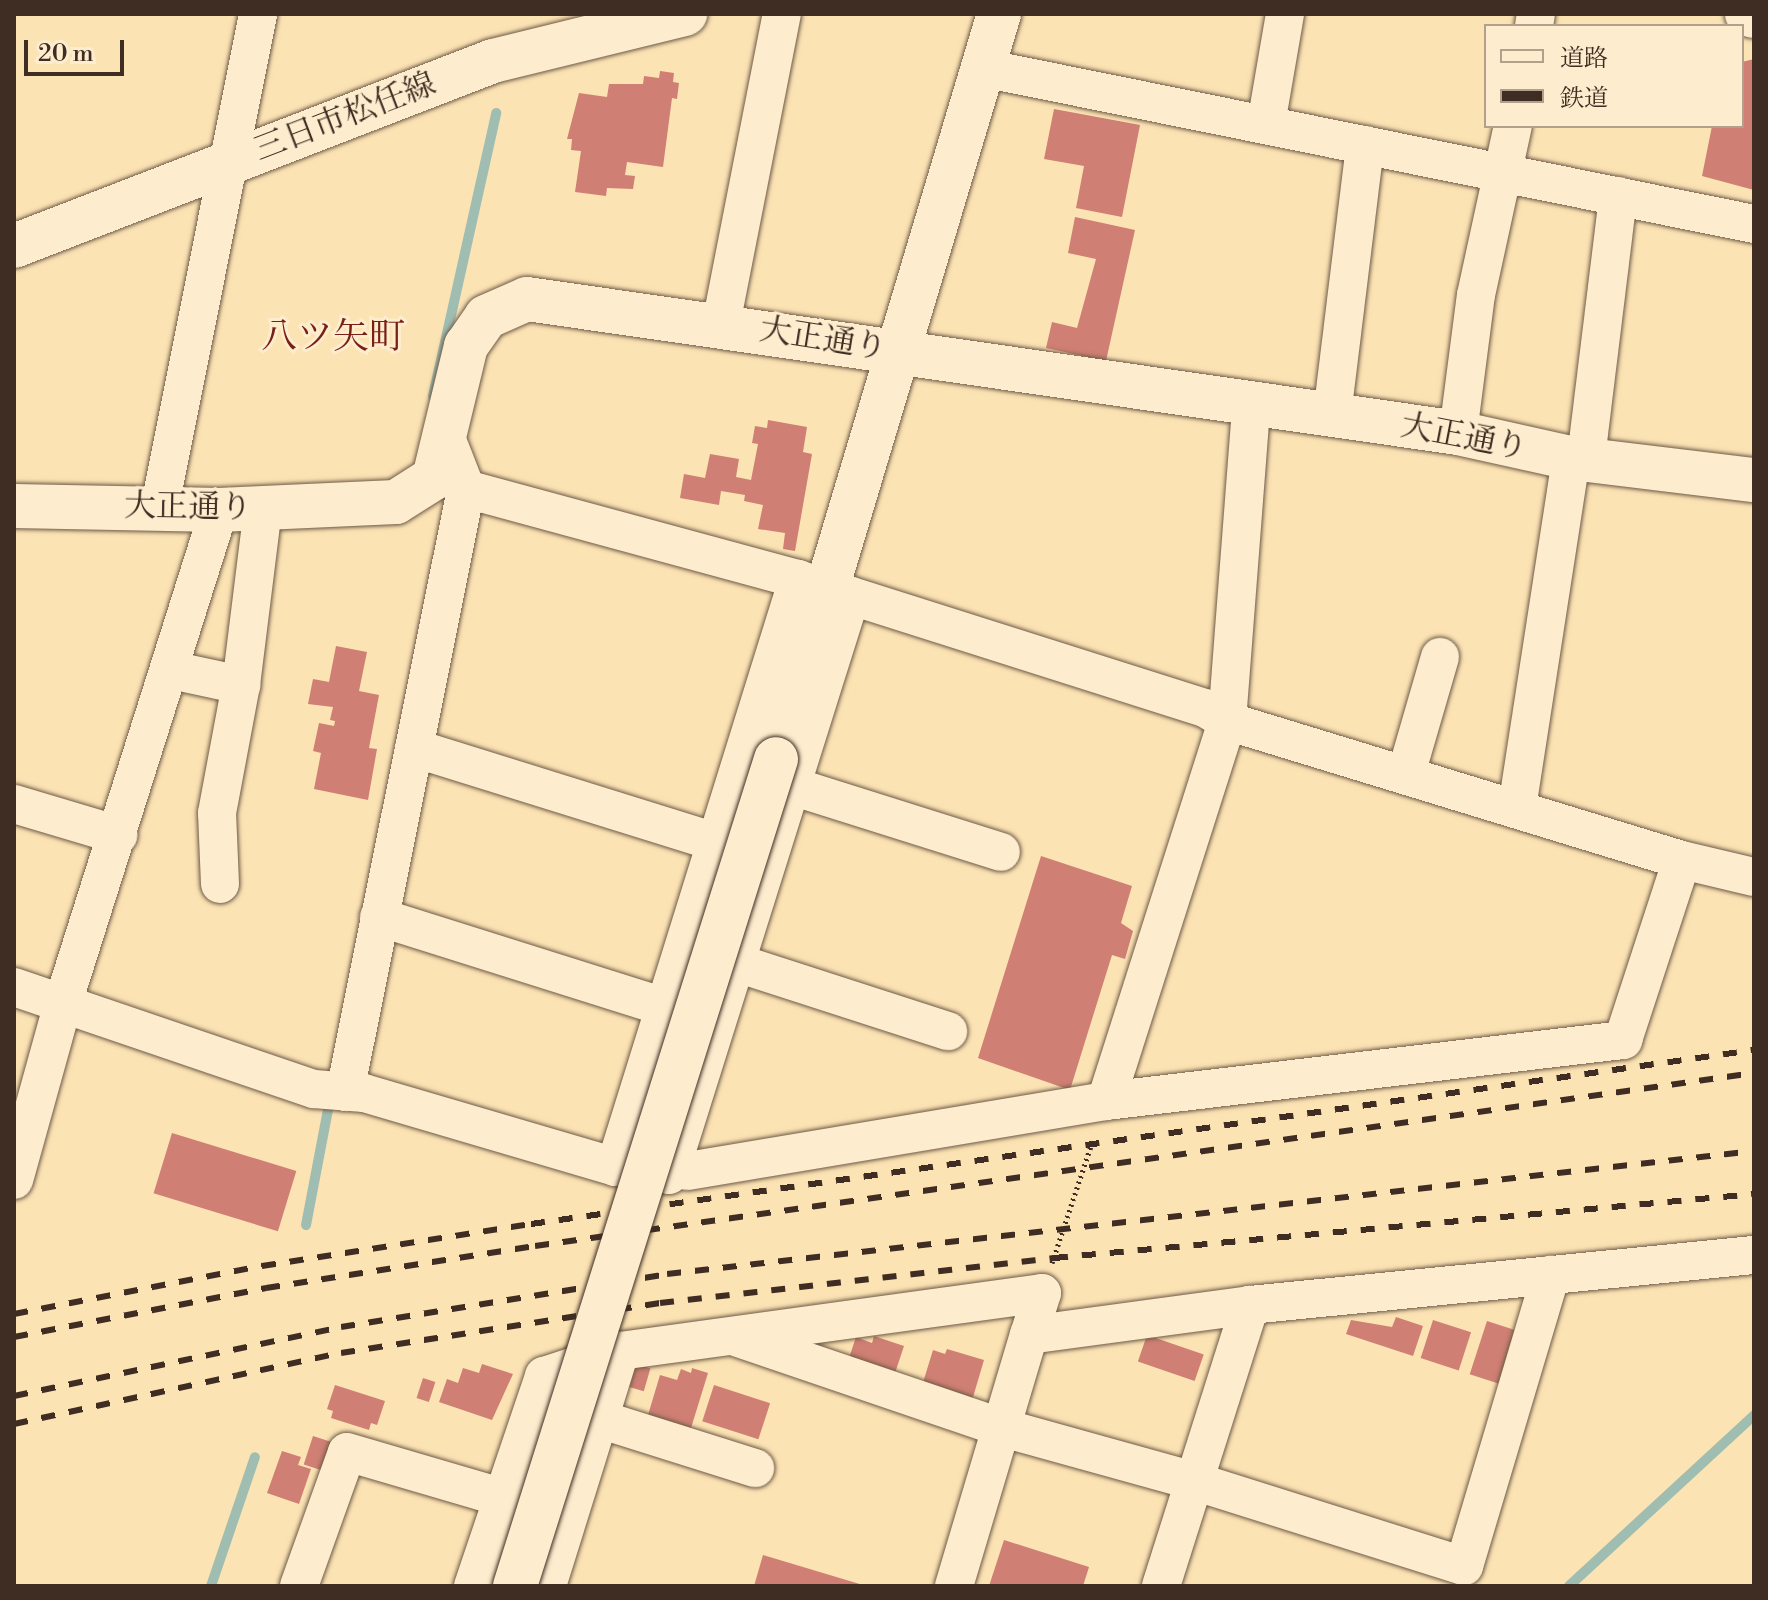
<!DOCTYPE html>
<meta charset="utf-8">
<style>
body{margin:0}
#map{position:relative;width:1768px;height:1600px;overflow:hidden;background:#fce3b4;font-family:"Libre Bodoni","Noto Serif JP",serif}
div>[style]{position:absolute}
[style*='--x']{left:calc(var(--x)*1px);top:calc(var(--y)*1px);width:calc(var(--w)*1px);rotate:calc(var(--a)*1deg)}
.stream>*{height:10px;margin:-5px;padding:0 5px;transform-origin:5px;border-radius:5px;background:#9fbeb1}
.building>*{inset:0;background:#cf7f73;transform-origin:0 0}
.path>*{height:5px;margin-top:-2.5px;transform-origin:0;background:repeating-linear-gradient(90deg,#3f2d23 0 2px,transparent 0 6px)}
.roads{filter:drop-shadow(0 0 2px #6e5a47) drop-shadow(0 0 2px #6e5a47)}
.street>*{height:38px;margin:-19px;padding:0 19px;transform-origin:19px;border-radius:19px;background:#fdedce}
.secondary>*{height:44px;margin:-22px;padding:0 22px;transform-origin:22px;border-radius:22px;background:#fdedce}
.rail>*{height:6px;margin-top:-3px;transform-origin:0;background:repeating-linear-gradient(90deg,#3f2d23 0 14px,transparent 0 28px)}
.bridges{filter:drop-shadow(0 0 2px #3f2d23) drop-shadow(0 0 2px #3f2d23)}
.secondary-bridge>*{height:44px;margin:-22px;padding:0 22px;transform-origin:22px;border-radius:22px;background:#fdedce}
span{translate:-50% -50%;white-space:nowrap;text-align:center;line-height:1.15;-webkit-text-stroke:6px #fdedce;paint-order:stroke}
.street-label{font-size:32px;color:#3f2d23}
.quarter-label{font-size:36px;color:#7a1f14}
.frame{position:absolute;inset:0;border:16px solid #3f2d23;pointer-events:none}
.legend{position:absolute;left:1484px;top:24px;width:260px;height:104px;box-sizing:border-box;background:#fdedce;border:2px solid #b1a08a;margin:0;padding:10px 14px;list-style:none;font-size:24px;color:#3f2d23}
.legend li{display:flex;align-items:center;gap:16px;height:40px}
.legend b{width:40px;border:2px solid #b1a08a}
.scale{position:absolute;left:24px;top:40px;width:100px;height:36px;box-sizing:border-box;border:4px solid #3f2d23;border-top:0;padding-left:10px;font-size:24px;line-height:28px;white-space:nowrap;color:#3f2d23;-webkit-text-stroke:6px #fdedce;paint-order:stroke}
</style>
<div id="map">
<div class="stream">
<i style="--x:433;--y:396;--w:290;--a:-77.4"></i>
<i style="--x:306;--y:1225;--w:128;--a:-79.2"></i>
<i style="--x:211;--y:1586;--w:136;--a:-71.2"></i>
<i style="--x:1569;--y:1586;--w:252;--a:-42.7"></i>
</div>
<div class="building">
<i style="clip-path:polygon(1754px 59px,1754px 190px,1702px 176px,1712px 126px,1742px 126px,1742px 62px)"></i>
<i style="clip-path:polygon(660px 71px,674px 73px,673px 82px,679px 83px,677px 99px,672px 98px,663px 167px,627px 162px,625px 175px,635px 176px,633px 189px,607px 188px,606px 196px,575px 192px,581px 151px,571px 150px,572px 139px,567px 139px,579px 93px,607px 97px,609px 84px,643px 84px,644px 76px,659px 78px)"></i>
<i style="clip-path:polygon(1054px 109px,1140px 125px,1122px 217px,1076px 208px,1084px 166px,1044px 159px)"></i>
<i style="clip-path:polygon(1075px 217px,1135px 230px,1106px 361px,1046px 348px,1052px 322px,1077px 328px,1096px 259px,1068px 253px)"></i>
<i style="clip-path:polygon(768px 420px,807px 427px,803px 452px,812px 454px,795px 551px,783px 549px,785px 533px,758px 529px,763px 505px,744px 501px,745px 495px,721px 491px,719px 505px,680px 498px,684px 474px,705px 478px,710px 454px,739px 459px,736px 477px,751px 480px,758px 444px,752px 443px,755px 426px,767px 428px)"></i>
<i style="clip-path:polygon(336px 646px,367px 652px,359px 691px,379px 695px,369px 748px,377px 749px,368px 800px,314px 789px,321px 753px,313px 751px,319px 723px,334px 726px,335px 721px,330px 720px,333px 707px,308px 704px,313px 679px,329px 682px)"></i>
<i style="clip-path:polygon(1041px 856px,1132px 886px,1121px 923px,1133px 931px,1125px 959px,1112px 955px,1070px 1090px,978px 1058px)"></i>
<i style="left:172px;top:1133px;width:130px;height:63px;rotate:17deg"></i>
<i style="clip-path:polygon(1396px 1317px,1423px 1326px,1413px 1356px,1346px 1334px,1351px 1320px,1392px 1327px)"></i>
<i style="left:1433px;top:1320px;width:40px;height:40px;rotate:18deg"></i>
<i style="left:1487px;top:1321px;width:35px;height:56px;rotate:18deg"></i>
<i style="left:1147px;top:1335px;width:60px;height:28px;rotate:19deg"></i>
<i style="clip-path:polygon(874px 1336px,904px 1346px,892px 1382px,846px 1367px,856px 1337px,872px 1343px)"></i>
<i style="clip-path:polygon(947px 1349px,984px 1360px,971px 1404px,921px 1389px,933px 1350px,945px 1354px)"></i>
<i style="clip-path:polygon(482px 1364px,513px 1374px,492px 1420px,439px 1402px,447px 1379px,458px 1383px,463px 1368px,479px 1373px)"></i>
<i style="left:636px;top:1364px;width:15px;height:24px;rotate:16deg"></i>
<i style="clip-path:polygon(692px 1368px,708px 1373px,691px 1428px,648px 1415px,660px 1375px,677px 1380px,681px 1369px,691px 1373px)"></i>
<i style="left:423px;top:1378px;width:13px;height:21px;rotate:18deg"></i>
<i style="clip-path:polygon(335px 1385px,385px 1401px,377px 1425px,371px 1423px,369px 1430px,331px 1418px,333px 1411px,327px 1409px)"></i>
<i style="left:714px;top:1385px;width:59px;height:38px;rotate:18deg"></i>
<i style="left:313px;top:1436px;width:22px;height:30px;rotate:18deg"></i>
<i style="clip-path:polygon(282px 1451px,301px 1457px,298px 1465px,311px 1469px,299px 1504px,267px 1493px)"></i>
<i style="clip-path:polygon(1004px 1540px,1089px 1567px,1083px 1586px,989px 1586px)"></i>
<i style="clip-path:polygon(763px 1555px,863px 1585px,863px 1586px,754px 1586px)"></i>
</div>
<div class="path">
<i style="--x:1052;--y:1263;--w:130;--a:-71.6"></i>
</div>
<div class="roads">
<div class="street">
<i style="--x:1534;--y:26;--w:12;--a:-81"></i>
<i style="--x:983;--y:68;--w:787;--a:11.44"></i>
<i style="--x:1266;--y:124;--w:112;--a:-80.2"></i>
<i style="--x:721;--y:324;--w:316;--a:-78.9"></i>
<i style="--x:1332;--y:415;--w:272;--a:-83"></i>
<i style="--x:1458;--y:433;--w:139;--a:-82.6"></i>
<i style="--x:1476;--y:295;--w:173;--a:-77.7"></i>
<i style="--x:445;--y:435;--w:58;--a:68.7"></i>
<i style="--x:466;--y:489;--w:344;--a:15.2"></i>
<i style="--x:798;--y:579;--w:427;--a:17.6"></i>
<i style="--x:1205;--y:708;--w:26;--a:31"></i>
<i style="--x:1227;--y:721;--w:476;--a:17"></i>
<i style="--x:1682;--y:860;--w:74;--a:13.3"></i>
<i style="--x:1586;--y:458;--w:264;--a:-83"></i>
<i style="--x:160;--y:506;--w:502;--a:-78.73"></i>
<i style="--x:171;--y:670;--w:72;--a:12.1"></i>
<i style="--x:414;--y:748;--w:315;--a:17.3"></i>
<i style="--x:1406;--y:774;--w:122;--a:-73.8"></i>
<i style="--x:792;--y:786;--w:219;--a:17.5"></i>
<i style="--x:14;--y:804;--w:109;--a:16.6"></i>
<i style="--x:1517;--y:808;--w:354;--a:-81.2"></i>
<i style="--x:220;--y:884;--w:71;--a:-92.4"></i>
<i style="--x:217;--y:813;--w:130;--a:-79.4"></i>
<i style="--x:241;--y:685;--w:178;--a:-82.9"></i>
<i style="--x:379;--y:917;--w:299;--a:17.5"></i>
<i style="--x:737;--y:963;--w:222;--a:17.9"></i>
<i style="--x:14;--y:987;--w:317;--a:18.8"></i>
<i style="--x:314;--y:1089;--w:50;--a:4.6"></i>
<i style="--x:364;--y:1093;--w:262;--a:16.4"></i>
<i style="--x:615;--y:1167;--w:616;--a:-72.71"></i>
<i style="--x:345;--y:1092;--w:615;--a:-78.65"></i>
<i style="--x:1106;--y:1101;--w:399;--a:-72.3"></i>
<i style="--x:1227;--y:721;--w:316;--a:-85.6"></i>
<i style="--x:648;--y:1168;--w:22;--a:18"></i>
<i style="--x:669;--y:1175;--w:607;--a:-72.55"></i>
<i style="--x:687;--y:1171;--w:425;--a:-9.5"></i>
<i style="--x:1106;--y:1101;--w:521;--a:-6.73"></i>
<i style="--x:1623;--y:1040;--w:189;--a:-71.9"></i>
<i style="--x:14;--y:1180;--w:184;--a:-74.5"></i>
<i style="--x:63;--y:1003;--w:517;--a:-72.44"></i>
<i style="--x:738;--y:1338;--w:280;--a:18.8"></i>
<i style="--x:1003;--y:1428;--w:198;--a:15.5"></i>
<i style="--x:1194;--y:1481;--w:283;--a:17.5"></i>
<i style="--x:1464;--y:1566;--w:304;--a:-73.4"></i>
<i style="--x:574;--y:1411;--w:190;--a:17.5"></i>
<i style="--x:299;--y:1586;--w:142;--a:-70.3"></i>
<i style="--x:347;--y:1452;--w:160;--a:16.3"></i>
<i style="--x:473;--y:1586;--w:222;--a:-71.3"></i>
<i style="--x:544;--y:1376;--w:80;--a:-18.2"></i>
<i style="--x:620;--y:1351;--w:426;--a:-7.8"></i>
<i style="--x:1042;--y:1293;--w:44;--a:107.2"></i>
<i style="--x:547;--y:1586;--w:246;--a:-72.7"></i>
<i style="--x:954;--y:1586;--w:262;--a:-73.4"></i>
<i style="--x:1029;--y:1335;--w:223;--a:-7.7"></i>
<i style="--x:1250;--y:1305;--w:506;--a:-5.67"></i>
<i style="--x:1161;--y:1586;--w:295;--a:-72.4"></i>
</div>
<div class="secondary">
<i style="--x:1747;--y:14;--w:7;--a:16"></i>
<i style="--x:14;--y:246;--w:513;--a:-21.12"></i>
<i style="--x:493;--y:61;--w:198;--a:-13.8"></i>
<i style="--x:14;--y:506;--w:205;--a:1.1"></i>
<i style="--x:219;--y:510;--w:177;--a:-2.6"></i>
<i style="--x:396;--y:502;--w:45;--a:-32.3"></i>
<i style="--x:434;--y:478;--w:136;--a:-76.4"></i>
<i style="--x:466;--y:346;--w:35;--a:-55"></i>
<i style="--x:486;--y:317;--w:45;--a:-23.7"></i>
<i style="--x:527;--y:299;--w:941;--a:8.19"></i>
<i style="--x:1458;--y:433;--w:116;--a:12.5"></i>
<i style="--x:1571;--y:458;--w:184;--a:6.9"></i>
<i style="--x:776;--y:759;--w:778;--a:-73.34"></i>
</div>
</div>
<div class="rail">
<i style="--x:14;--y:1314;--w:253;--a:-11"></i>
<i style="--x:262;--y:1266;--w:272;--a:-8.9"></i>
<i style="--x:531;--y:1224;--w:1235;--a:-8.1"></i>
<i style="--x:14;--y:1337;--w:257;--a:-11"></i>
<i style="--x:266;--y:1288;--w:272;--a:-8.9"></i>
<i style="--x:535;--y:1246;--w:1231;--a:-8.08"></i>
<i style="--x:14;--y:1396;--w:334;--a:-11.9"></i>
<i style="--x:341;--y:1327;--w:330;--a:-9.2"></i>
<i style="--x:667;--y:1274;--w:1094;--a:-6.46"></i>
<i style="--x:14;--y:1424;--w:335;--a:-12.3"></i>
<i style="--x:341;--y:1353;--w:323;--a:-8.9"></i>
<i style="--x:660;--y:1303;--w:397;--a:-6.5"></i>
<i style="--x:1054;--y:1258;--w:703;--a:-5.22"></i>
</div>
<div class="bridges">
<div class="secondary-bridge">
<i style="--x:515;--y:1586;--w:867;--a:-72.48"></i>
</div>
</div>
<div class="street-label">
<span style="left:345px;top:117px;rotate:-21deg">三日市松任線</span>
<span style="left:823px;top:339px;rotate:9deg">大正通り</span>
<span style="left:1464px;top:437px;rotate:11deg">大正通り</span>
<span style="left:188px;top:507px;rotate:1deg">大正通り</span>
</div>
<div class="quarter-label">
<span style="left:333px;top:338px">八ツ矢町</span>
</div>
<div class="frame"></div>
<ul class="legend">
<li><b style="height:10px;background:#fdedce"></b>道路</li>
<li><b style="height:10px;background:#3f2d23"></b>鉄道</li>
</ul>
<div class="scale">20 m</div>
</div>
